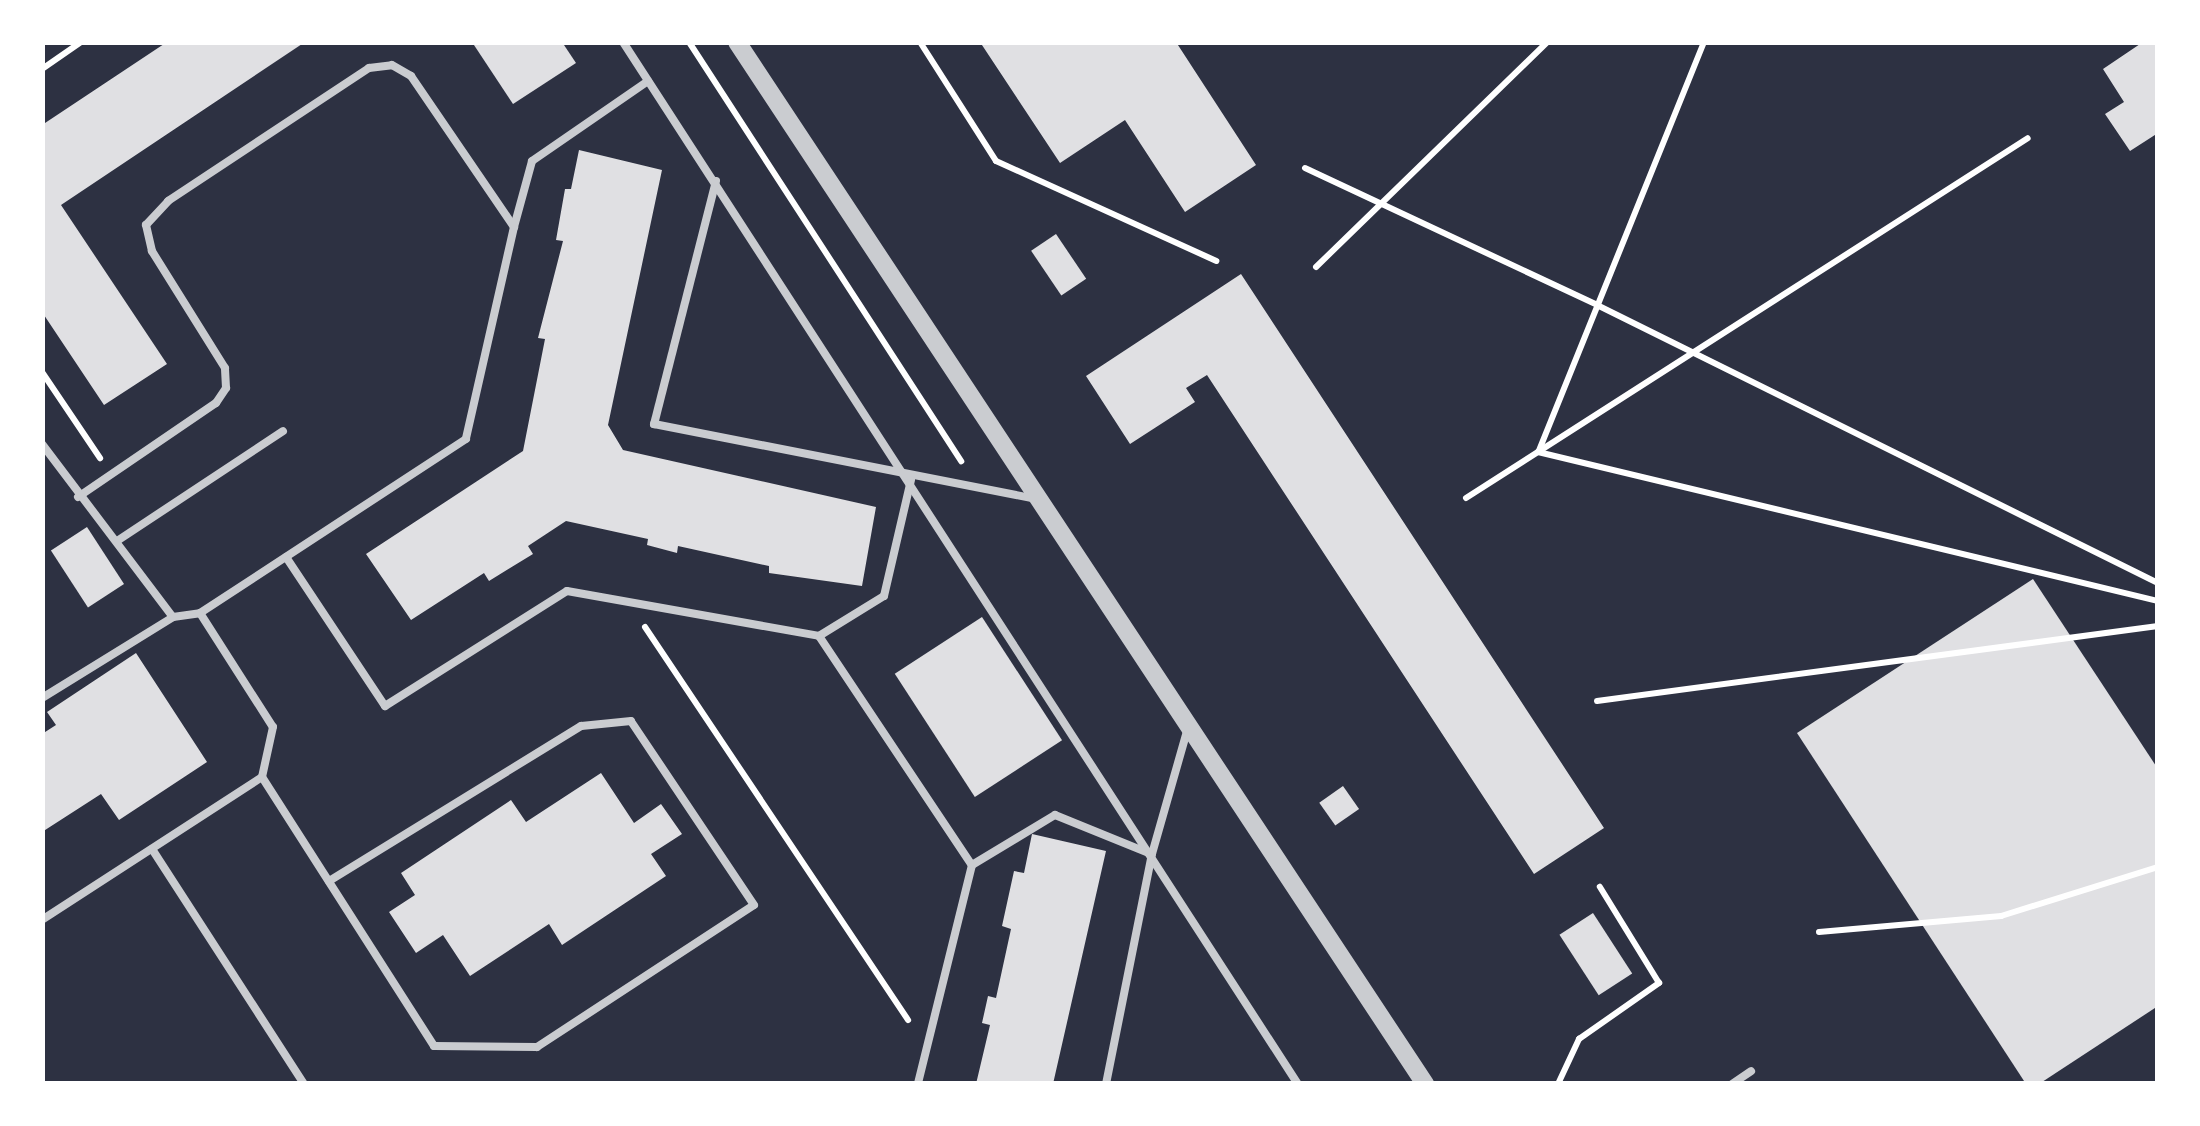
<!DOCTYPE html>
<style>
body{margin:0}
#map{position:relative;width:2200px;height:1126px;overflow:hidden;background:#2d3142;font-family:Rubik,sans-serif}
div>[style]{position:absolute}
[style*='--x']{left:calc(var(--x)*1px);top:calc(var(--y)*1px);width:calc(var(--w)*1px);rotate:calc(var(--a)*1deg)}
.building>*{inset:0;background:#e0e0e3;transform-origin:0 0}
.path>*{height:6px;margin:-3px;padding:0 3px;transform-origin:3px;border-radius:3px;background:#fff}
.service>*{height:8px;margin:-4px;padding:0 4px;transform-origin:4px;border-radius:4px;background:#caccd0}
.tertiary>*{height:18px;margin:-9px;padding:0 9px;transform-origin:9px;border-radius:9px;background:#caccd0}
span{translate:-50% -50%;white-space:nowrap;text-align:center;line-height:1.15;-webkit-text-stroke:8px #fff;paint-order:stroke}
.frame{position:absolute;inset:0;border:45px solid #fff;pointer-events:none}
</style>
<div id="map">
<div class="building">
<i style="clip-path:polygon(167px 42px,305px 42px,61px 205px,167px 364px,104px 405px,42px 312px,42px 125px)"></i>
<i style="clip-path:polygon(472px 42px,562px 42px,576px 63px,513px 104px)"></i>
<i style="clip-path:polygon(980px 42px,1176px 42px,1256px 165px,1185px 212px,1125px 120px,1060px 163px)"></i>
<i style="clip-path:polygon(2143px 42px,2158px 42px,2158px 133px,2130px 151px,2105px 114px,2124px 102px,2103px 69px)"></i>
<i style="clip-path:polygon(579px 150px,662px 170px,608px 425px,623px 450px,876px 507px,862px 586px,769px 573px,769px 566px,678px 546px,677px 553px,647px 545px,648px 539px,566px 521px,528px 546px,533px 554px,489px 581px,484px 573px,411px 620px,366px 554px,523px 451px,545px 339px,538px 338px,563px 241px,556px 240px,565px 189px,571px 189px)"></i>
<i style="left:1056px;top:234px;width:54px;height:30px;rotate:56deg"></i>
<i style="clip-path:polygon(1241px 274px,1604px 828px,1534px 874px,1207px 375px,1186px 388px,1195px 402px,1130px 444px,1086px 376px)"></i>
<i style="left:87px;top:527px;width:68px;height:43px;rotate:57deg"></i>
<i style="clip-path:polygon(2033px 579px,2158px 769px,2158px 1006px,2039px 1084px,2026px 1084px,1797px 733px)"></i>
<i style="left:982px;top:617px;width:147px;height:104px;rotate:57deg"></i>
<i style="clip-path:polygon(136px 653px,207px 762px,119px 820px,101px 794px,42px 832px,42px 734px,56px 725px,47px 712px)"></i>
<i style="clip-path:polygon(601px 773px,634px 823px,661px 804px,682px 834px,651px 854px,666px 876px,562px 945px,549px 924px,470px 976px,443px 935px,416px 953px,389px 912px,415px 895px,401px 873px,511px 800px,526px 822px)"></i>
<i style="left:1343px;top:786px;width:28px;height:29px;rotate:55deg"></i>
<i style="clip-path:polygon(1032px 834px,1106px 851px,1053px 1084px,976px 1084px,990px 1025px,982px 1023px,988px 996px,996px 998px,1011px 929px,1002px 926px,1014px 871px,1024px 873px)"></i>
<i style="left:1593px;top:913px;width:72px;height:40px;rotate:57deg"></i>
</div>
<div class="path">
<i style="--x:689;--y:42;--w:500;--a:57"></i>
<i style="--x:920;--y:42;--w:141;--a:57.4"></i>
<i style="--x:996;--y:161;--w:242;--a:24.4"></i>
<i style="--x:1704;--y:42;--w:442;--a:112"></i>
<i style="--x:1538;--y:452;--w:638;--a:13.51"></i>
<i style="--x:42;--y:69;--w:47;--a:-34.7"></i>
<i style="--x:1305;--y:168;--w:323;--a:25.1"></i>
<i style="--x:1597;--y:305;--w:626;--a:26.36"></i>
<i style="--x:1316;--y:267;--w:322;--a:-44.2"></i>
<i style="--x:42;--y:372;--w:104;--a:56"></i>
<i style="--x:1466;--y:498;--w:667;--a:-32.64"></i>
<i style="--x:645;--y:627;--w:473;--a:56.2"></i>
<i style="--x:1597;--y:701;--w:566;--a:-7.61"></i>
<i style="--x:1819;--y:932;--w:183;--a:-5"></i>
<i style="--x:2001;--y:916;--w:164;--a:-17.3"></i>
<i style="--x:1558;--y:1084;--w:50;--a:-65"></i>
<i style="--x:1579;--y:1039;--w:98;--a:-35"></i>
<i style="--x:1659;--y:983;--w:113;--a:-121.6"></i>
</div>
<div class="service">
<i style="--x:623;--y:42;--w:1242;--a:57.07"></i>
<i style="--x:716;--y:181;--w:251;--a:104.3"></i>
<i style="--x:654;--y:424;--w:389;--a:11.1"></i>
<i style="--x:514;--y:227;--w:68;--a:-74.7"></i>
<i style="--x:532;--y:161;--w:141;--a:-34.6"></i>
<i style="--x:42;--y:444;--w:217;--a:52.9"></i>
<i style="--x:173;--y:617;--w:27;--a:-8"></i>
<i style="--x:200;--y:613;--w:135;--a:57.4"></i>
<i style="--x:273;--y:727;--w:51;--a:102.4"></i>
<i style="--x:262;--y:777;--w:262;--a:147"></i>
<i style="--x:78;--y:497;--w:167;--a:-34.3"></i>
<i style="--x:216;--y:403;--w:18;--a:-56"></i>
<i style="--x:226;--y:388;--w:20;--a:-93"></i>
<i style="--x:225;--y:368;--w:138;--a:-122"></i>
<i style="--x:152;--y:251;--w:27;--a:-103"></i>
<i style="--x:146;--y:225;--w:33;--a:-47"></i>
<i style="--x:168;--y:201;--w:241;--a:-33.5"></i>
<i style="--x:369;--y:68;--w:23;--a:-7"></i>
<i style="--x:392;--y:65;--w:22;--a:30"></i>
<i style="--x:411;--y:76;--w:183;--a:55.7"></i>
<i style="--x:514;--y:227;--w:217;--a:102.8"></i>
<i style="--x:466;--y:439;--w:318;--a:146.8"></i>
<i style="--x:117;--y:541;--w:199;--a:-33.5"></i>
<i style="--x:286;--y:557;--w:179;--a:56.4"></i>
<i style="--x:385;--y:706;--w:215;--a:-32.3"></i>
<i style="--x:567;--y:591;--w:256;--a:10.1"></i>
<i style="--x:819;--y:636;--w:275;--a:56.3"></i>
<i style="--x:972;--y:865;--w:226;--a:103.9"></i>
<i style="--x:819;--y:636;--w:76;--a:-31.6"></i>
<i style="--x:884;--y:596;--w:119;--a:-76.9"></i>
<i style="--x:42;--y:698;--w:154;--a:-31.7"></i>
<i style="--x:262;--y:777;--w:319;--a:57.4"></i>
<i style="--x:434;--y:1046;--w:103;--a:0.6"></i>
<i style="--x:537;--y:1047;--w:259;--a:-33.2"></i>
<i style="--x:754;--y:905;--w:221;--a:-123.8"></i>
<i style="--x:631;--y:721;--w:50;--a:174.3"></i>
<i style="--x:581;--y:726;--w:296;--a:148.4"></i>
<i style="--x:152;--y:849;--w:280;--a:57.1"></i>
<i style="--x:972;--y:865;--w:97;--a:-31.1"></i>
<i style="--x:1055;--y:815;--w:104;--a:22.1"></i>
<i style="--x:1106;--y:1084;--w:235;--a:-78.7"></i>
<i style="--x:1152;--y:854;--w:128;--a:-74.1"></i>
<i style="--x:1732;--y:1084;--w:23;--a:-34"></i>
</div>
<div class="tertiary">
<i style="--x:737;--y:42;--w:1249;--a:56.56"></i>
</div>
<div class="frame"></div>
</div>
